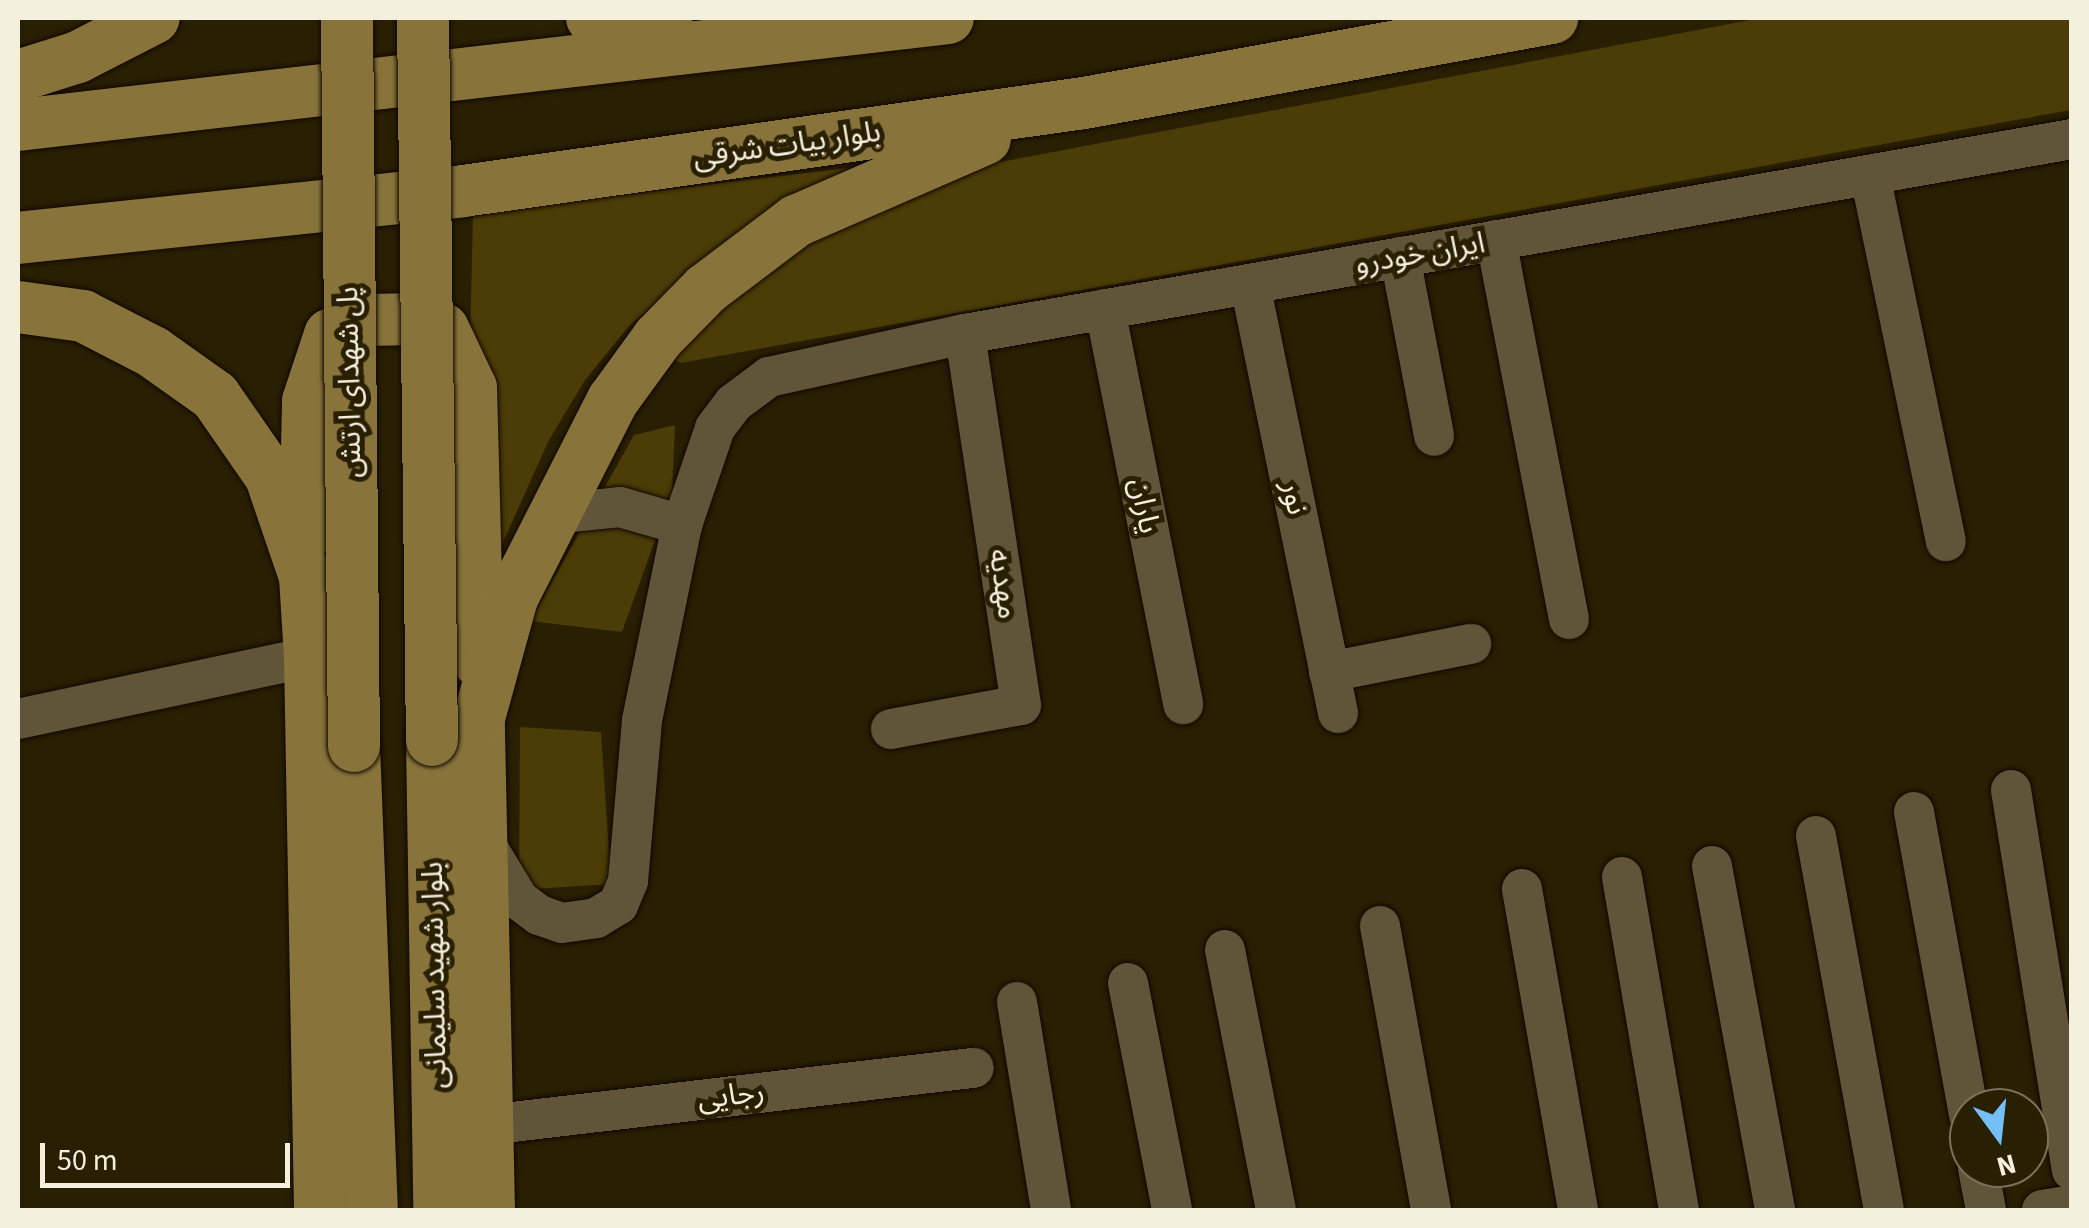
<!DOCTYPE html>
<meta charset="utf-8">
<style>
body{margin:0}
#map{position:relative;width:2089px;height:1228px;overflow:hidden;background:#291f03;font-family:"Source Sans 3","Noto Sans Arabic",sans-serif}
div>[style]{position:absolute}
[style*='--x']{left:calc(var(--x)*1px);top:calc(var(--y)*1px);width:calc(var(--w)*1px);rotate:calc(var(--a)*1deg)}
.green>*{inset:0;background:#4c3c07}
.roads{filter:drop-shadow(0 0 2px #110800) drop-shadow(0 0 2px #110800)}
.minor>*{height:40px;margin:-20px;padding:0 20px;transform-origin:20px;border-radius:20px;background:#605538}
.major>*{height:52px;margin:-26px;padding:0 26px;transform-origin:26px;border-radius:26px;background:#88743b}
.bridges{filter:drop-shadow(0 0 2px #110800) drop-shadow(0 0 2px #110800)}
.major-bridge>*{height:52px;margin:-26px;padding:0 26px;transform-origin:26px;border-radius:26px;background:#88743b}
span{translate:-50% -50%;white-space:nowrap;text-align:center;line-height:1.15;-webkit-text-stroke:10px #291f03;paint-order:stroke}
.street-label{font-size:30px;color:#f5efde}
.frame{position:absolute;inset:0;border:20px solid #f5efde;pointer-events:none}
.north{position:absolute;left:1949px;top:1088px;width:100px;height:100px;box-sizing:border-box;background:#291f03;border:2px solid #7b725b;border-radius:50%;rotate:165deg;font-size:28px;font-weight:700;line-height:40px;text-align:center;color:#f5efde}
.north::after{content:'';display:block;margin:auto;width:35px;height:45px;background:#74c0f6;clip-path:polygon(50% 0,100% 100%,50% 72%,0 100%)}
.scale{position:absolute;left:40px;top:1143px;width:250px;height:45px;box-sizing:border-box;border:5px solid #f5efde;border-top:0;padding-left:12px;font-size:30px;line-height:35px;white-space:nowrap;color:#f5efde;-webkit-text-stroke:8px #291f03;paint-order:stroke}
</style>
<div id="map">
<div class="green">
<i style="clip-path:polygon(1761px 18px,2071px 18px,2071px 110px,681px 363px,668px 357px,769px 266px,845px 219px,995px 163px)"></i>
<i style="clip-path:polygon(848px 168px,743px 229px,629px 326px,585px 380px,549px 440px,489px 573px,470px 343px,473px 213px)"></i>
<i style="clip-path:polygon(675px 425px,672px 493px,622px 632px,530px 621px,634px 435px)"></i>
<i style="clip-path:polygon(520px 727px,601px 732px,611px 884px,519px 890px)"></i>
</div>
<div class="roads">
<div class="minor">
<i style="--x:1870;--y:175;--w:374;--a:78.3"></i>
<i style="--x:1496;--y:240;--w:386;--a:79.1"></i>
<i style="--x:1400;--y:257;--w:182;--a:79.2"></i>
<i style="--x:1250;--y:284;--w:438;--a:78.4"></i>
<i style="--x:1105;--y:309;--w:403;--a:78.8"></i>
<i style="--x:551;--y:514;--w:69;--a:-5.8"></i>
<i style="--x:620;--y:507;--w:65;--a:16.2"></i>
<i style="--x:1329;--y:672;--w:145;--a:-11.2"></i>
<i style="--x:18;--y:719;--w:299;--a:-12"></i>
<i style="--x:891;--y:729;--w:132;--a:-10.5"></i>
<i style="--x:1021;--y:705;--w:375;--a:-98.6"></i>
<i style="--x:2011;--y:790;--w:385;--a:80.9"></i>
<i style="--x:1914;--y:812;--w:309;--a:79.7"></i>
<i style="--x:1816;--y:836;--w:380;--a:79.7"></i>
<i style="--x:481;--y:837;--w:74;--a:58.9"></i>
<i style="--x:519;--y:900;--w:25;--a:37"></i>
<i style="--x:539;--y:915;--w:24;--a:19"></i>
<i style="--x:562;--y:923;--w:34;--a:-8"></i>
<i style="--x:596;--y:918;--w:26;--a:-31"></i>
<i style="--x:618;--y:905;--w:26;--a:-67"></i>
<i style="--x:628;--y:881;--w:162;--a:-85"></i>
<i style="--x:642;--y:720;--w:199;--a:-78.4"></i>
<i style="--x:682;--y:525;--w:102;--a:-71.2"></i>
<i style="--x:715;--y:428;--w:31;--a:-53"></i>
<i style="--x:734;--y:403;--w:44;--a:-36.6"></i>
<i style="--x:769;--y:377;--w:201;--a:-12.4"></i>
<i style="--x:965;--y:334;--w:1124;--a:-9.99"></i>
<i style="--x:1712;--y:866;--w:350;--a:79.6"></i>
<i style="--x:1622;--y:877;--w:338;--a:80.3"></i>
<i style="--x:1522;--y:889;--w:326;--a:80.1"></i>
<i style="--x:1380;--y:926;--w:289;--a:79.8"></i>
<i style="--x:1225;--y:950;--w:265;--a:78.9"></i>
<i style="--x:1128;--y:983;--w:231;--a:79"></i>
<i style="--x:1017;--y:1002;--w:211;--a:80.7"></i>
<i style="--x:487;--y:1125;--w:490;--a:-6.7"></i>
<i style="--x:1978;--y:1168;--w:43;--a:79.2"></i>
<i style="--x:2042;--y:1210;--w:30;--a:-9"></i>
</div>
<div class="major">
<i style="--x:592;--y:18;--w:36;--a:23"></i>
<i style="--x:625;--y:32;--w:52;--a:10"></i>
<i style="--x:18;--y:76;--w:63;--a:-17.6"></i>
<i style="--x:78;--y:57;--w:85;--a:-27.2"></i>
<i style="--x:18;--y:125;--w:936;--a:-6.56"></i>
<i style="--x:18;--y:238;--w:447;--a:-6"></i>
<i style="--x:463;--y:191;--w:627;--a:-8.07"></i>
<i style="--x:1084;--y:103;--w:476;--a:-10.3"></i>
<i style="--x:18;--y:307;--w:66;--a:7.9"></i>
<i style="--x:83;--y:316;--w:79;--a:27.2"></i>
<i style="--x:153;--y:352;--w:76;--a:35.4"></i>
<i style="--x:215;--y:396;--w:98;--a:55.3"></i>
<i style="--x:271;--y:477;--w:106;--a:71.2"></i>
<i style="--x:305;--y:577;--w:80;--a:86.4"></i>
<i style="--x:310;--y:657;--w:553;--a:88.96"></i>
<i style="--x:305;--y:536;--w:135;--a:-88.7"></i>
<i style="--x:308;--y:401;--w:70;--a:-71.6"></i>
<i style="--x:330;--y:335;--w:40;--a:-22"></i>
<i style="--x:367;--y:320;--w:39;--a:-1"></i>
<i style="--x:406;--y:319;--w:38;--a:15"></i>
<i style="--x:443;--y:329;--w:65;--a:64.6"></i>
<i style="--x:471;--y:388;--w:273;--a:88.5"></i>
<i style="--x:432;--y:740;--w:470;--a:89.1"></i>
<i style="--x:354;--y:746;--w:464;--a:87.8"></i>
<i style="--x:489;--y:1210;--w:492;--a:-91.2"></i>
<i style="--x:479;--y:718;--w:124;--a:-74.6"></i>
<i style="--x:512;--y:598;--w:222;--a:-63"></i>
<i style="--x:613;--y:400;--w:77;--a:-54"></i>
<i style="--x:658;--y:338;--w:69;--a:-45.6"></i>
<i style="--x:706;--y:289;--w:113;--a:-37.1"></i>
<i style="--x:796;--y:221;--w:206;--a:-23.5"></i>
</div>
</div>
<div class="bridges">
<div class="major-bridge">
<i style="--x:347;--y:18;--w:728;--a:89.45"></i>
<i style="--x:423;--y:18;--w:722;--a:89.29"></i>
</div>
</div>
<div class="street-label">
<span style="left:787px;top:145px;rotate:-8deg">بلوار بیات شرقی</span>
<span style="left:1420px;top:254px;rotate:-10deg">ایران خودرو</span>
<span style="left:350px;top:382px;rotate:-91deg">پل شهدای ارتش</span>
<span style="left:1294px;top:498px;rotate:78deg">نور</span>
<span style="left:1144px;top:506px;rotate:79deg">یاران</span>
<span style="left:1003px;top:584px;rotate:82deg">مهدیه</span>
<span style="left:435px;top:975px;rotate:-91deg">بلوار شهید سلیمانی</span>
<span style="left:731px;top:1096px;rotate:-7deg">رجایی</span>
</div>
<div class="frame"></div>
<div class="north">N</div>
<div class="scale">50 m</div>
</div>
